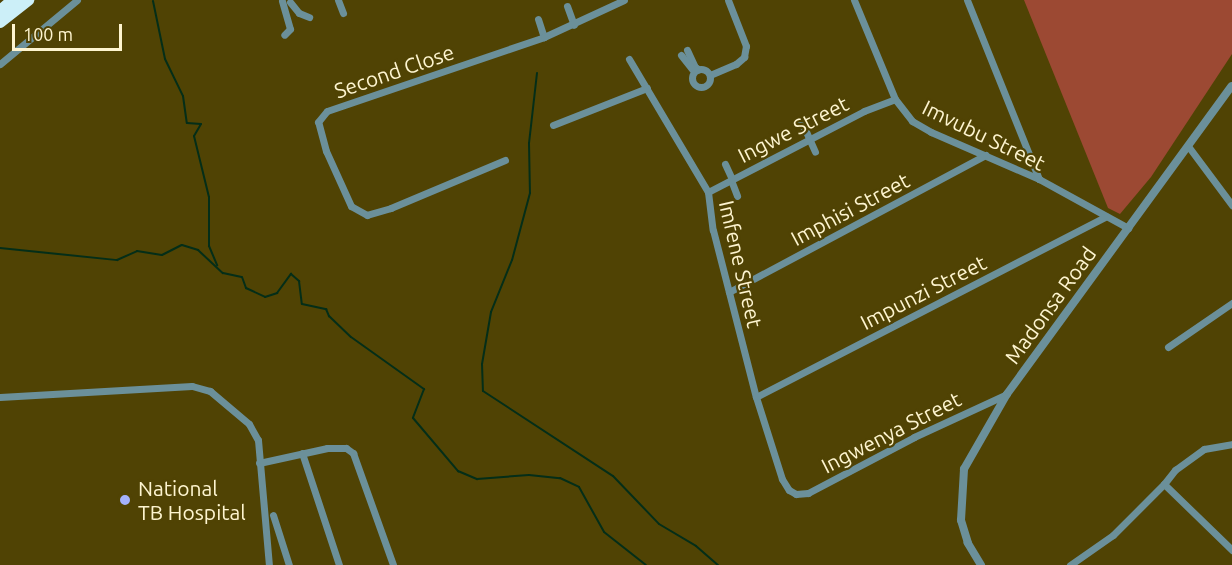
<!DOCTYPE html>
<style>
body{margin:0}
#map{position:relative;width:1232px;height:565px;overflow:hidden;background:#504304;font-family:Ubuntu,sans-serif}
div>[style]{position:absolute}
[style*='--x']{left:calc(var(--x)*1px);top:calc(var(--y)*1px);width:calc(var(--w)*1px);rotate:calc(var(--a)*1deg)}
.green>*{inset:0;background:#9c4933}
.stream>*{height:2px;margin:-1px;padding:0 1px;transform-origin:1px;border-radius:1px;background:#042e18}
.minor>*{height:7px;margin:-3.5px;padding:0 3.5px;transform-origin:3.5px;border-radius:3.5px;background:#6b909a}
.minor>.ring{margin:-3.5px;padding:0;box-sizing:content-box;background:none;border:7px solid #6b909a;border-radius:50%}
.tertiary>*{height:8px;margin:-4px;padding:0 4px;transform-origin:4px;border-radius:4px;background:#6b909a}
.motorway>*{height:12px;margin:-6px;padding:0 6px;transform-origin:6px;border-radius:6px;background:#cceff8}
.dots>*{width:16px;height:16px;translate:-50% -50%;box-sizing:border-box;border:3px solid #504304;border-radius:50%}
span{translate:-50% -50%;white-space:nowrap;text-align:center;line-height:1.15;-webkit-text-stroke:4.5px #504304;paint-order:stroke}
.street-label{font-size:21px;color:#fef5d0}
.poi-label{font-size:21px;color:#fef5d0}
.left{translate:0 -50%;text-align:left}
.scale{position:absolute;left:12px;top:24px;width:110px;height:27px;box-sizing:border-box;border:3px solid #fef5d0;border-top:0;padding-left:8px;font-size:18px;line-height:21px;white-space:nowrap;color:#fef5d0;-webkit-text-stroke:4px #504304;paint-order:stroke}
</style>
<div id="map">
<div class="green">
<i style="clip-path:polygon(1024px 0,1232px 0,1232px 54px,1151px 177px,1120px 214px,1108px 208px)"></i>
</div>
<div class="stream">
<i style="--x:153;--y:1;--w:59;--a:78.3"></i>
<i style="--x:165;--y:59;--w:41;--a:64.1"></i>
<i style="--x:183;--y:96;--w:27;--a:82"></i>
<i style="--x:187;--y:123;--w:14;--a:4"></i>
<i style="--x:201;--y:124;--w:14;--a:120"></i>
<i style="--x:194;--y:136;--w:63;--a:76.2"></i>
<i style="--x:209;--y:197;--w:49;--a:90"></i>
<i style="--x:209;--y:246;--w:21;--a:67"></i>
<i style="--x:537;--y:73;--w:70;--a:96.5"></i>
<i style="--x:529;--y:143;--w:50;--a:88.9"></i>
<i style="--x:530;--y:193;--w:69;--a:105"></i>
<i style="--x:512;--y:260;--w:56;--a:112"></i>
<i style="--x:491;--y:312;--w:53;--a:99.8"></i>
<i style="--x:482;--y:364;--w:27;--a:88"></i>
<i style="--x:483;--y:391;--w:155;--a:33.2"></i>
<i style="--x:613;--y:476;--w:66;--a:46.2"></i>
<i style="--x:659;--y:524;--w:43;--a:30.7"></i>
<i style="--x:696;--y:546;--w:29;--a:41"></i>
<i style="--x:0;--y:248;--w:118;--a:5.9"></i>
<i style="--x:117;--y:260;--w:22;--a:-24"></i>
<i style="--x:137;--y:251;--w:25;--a:9"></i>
<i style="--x:162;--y:255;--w:22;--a:-27"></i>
<i style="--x:182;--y:245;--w:17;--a:17"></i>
<i style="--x:198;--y:250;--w:34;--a:43"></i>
<i style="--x:223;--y:273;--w:19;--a:12"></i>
<i style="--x:242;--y:277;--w:12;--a:70"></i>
<i style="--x:246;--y:288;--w:21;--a:25"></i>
<i style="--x:265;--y:297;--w:13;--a:-18"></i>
<i style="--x:277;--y:293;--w:24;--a:-54"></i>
<i style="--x:291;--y:274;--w:11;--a:41"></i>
<i style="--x:299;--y:281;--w:23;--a:83"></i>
<i style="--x:302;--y:304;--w:25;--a:12"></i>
<i style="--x:326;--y:309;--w:8;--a:67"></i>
<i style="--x:329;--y:316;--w:30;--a:44"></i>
<i style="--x:351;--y:337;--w:90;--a:35.5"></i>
<i style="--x:424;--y:389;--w:31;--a:111"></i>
<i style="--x:413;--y:418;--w:70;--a:49.7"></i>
<i style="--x:458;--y:471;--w:21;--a:23"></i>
<i style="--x:477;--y:479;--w:52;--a:-4.4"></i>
<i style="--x:529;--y:475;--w:31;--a:6"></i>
<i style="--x:560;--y:478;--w:21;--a:25"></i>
<i style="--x:579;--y:487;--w:51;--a:60.9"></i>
<i style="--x:604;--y:532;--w:53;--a:38.2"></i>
</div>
<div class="minor">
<i style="--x:338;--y:0;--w:14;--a:69"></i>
<i style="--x:854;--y:0;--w:107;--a:67.5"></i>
<i style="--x:895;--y:99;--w:28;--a:52"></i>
<i style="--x:912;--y:121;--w:22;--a:30"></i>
<i style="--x:931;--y:132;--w:118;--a:23.5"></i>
<i style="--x:1039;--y:179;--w:102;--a:28.8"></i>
<i style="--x:967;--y:0;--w:193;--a:68.1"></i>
<i style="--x:282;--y:1;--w:29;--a:74"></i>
<i style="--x:290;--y:29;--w:8;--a:135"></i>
<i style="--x:290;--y:2;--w:14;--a:51"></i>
<i style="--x:299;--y:13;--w:11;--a:22"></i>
<i style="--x:567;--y:6;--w:20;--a:70"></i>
<i style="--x:538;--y:19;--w:19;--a:72"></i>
<i style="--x:687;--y:50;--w:19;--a:65"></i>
<i style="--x:695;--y:67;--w:4;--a:34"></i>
<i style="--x:681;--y:55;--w:18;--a:52"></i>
<i style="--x:629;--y:59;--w:155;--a:59.3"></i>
<i style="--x:708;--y:192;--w:38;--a:83"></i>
<i style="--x:713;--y:230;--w:172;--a:75.6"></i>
<i style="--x:756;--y:397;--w:86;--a:72.4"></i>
<i style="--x:782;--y:479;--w:13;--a:58"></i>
<i style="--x:789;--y:490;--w:8;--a:30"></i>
<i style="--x:796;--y:494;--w:12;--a:-5"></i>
<i style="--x:808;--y:493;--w:120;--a:-27.8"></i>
<i style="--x:914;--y:437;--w:102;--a:-24.8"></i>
<i style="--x:0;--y:64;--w:100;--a:-39.7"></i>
<i class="ring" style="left:692px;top:69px;width:11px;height:11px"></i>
<i style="--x:710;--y:75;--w:28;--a:-23"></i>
<i style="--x:736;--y:64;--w:11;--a:-41"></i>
<i style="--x:744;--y:57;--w:11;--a:-80"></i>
<i style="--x:746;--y:46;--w:49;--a:-111.4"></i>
<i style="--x:798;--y:123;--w:7;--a:34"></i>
<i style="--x:804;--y:127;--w:27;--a:66"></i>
<i style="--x:553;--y:125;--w:101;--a:-21.5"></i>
<i style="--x:1188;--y:146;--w:74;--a:53.3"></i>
<i style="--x:505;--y:160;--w:124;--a:157.2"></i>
<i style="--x:391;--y:208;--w:25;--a:164"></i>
<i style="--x:367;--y:215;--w:18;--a:-151"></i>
<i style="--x:351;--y:206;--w:60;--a:-114.4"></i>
<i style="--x:326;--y:151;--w:30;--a:-105"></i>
<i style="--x:318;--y:122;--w:14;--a:-51"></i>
<i style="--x:327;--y:111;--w:229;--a:-18.8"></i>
<i style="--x:544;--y:37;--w:88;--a:-24.8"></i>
<i style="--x:725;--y:164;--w:17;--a:65"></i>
<i style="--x:731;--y:180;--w:17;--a:69"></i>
<i style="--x:708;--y:192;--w:176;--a:-27.4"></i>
<i style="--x:864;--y:111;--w:33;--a:-21"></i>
<i style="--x:729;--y:292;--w:291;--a:-28.1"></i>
<i style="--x:1168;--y:347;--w:78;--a:-34.5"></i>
<i style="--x:0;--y:397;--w:192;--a:-3.3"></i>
<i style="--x:192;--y:386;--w:19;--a:16"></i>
<i style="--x:210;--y:391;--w:51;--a:40.2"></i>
<i style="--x:249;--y:424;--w:18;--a:61"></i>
<i style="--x:258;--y:440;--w:125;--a:85"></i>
<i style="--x:756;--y:397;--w:394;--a:-27.3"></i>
<i style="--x:302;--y:453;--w:118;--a:71.7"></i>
<i style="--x:259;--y:463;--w:70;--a:-12.4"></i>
<i style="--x:327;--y:448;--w:19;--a:0"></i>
<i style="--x:346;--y:448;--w:9;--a:36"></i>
<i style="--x:353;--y:453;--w:119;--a:70.3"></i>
<i style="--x:1164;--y:484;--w:95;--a:44.1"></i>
<i style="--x:273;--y:515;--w:52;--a:72.3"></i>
<i style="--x:1070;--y:565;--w:52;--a:-34.9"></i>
<i style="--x:1113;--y:535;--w:72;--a:-45"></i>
<i style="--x:1164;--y:484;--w:18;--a:-52"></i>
<i style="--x:1175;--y:470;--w:36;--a:-36"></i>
<i style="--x:1204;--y:449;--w:28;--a:-10"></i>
</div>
<div class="tertiary">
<i style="--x:981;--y:565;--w:26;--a:-121"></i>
<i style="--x:968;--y:543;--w:24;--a:-107"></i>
<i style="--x:961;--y:520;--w:51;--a:-86.6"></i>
<i style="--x:964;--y:469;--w:86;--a:-60.2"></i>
<i style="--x:1007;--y:394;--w:381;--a:-53.9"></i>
</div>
<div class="motorway">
<i style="--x:0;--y:11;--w:17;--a:-40"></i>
<i style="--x:0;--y:22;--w:36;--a:-38"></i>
</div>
<div class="dots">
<i style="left:125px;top:500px;background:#a4b2fc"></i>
</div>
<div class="street-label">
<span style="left:394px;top:71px;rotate:-19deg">Second Close</span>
<span style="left:793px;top:129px;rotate:-27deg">Ingwe Street</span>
<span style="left:984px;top:135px;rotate:26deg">Imvubu Street</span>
<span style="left:850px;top:209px;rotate:-28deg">Imphisi Street</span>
<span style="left:741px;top:264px;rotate:77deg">Imfene Street</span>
<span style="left:923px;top:292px;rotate:-27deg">Impunzi Street</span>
<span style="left:1050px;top:305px;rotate:-54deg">Madonsa Road</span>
<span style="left:891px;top:432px;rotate:-27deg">Ingwenya Street</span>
</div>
<div class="poi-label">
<span class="left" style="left:138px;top:500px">National<br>TB Hospital</span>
</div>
<div class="scale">100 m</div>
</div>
